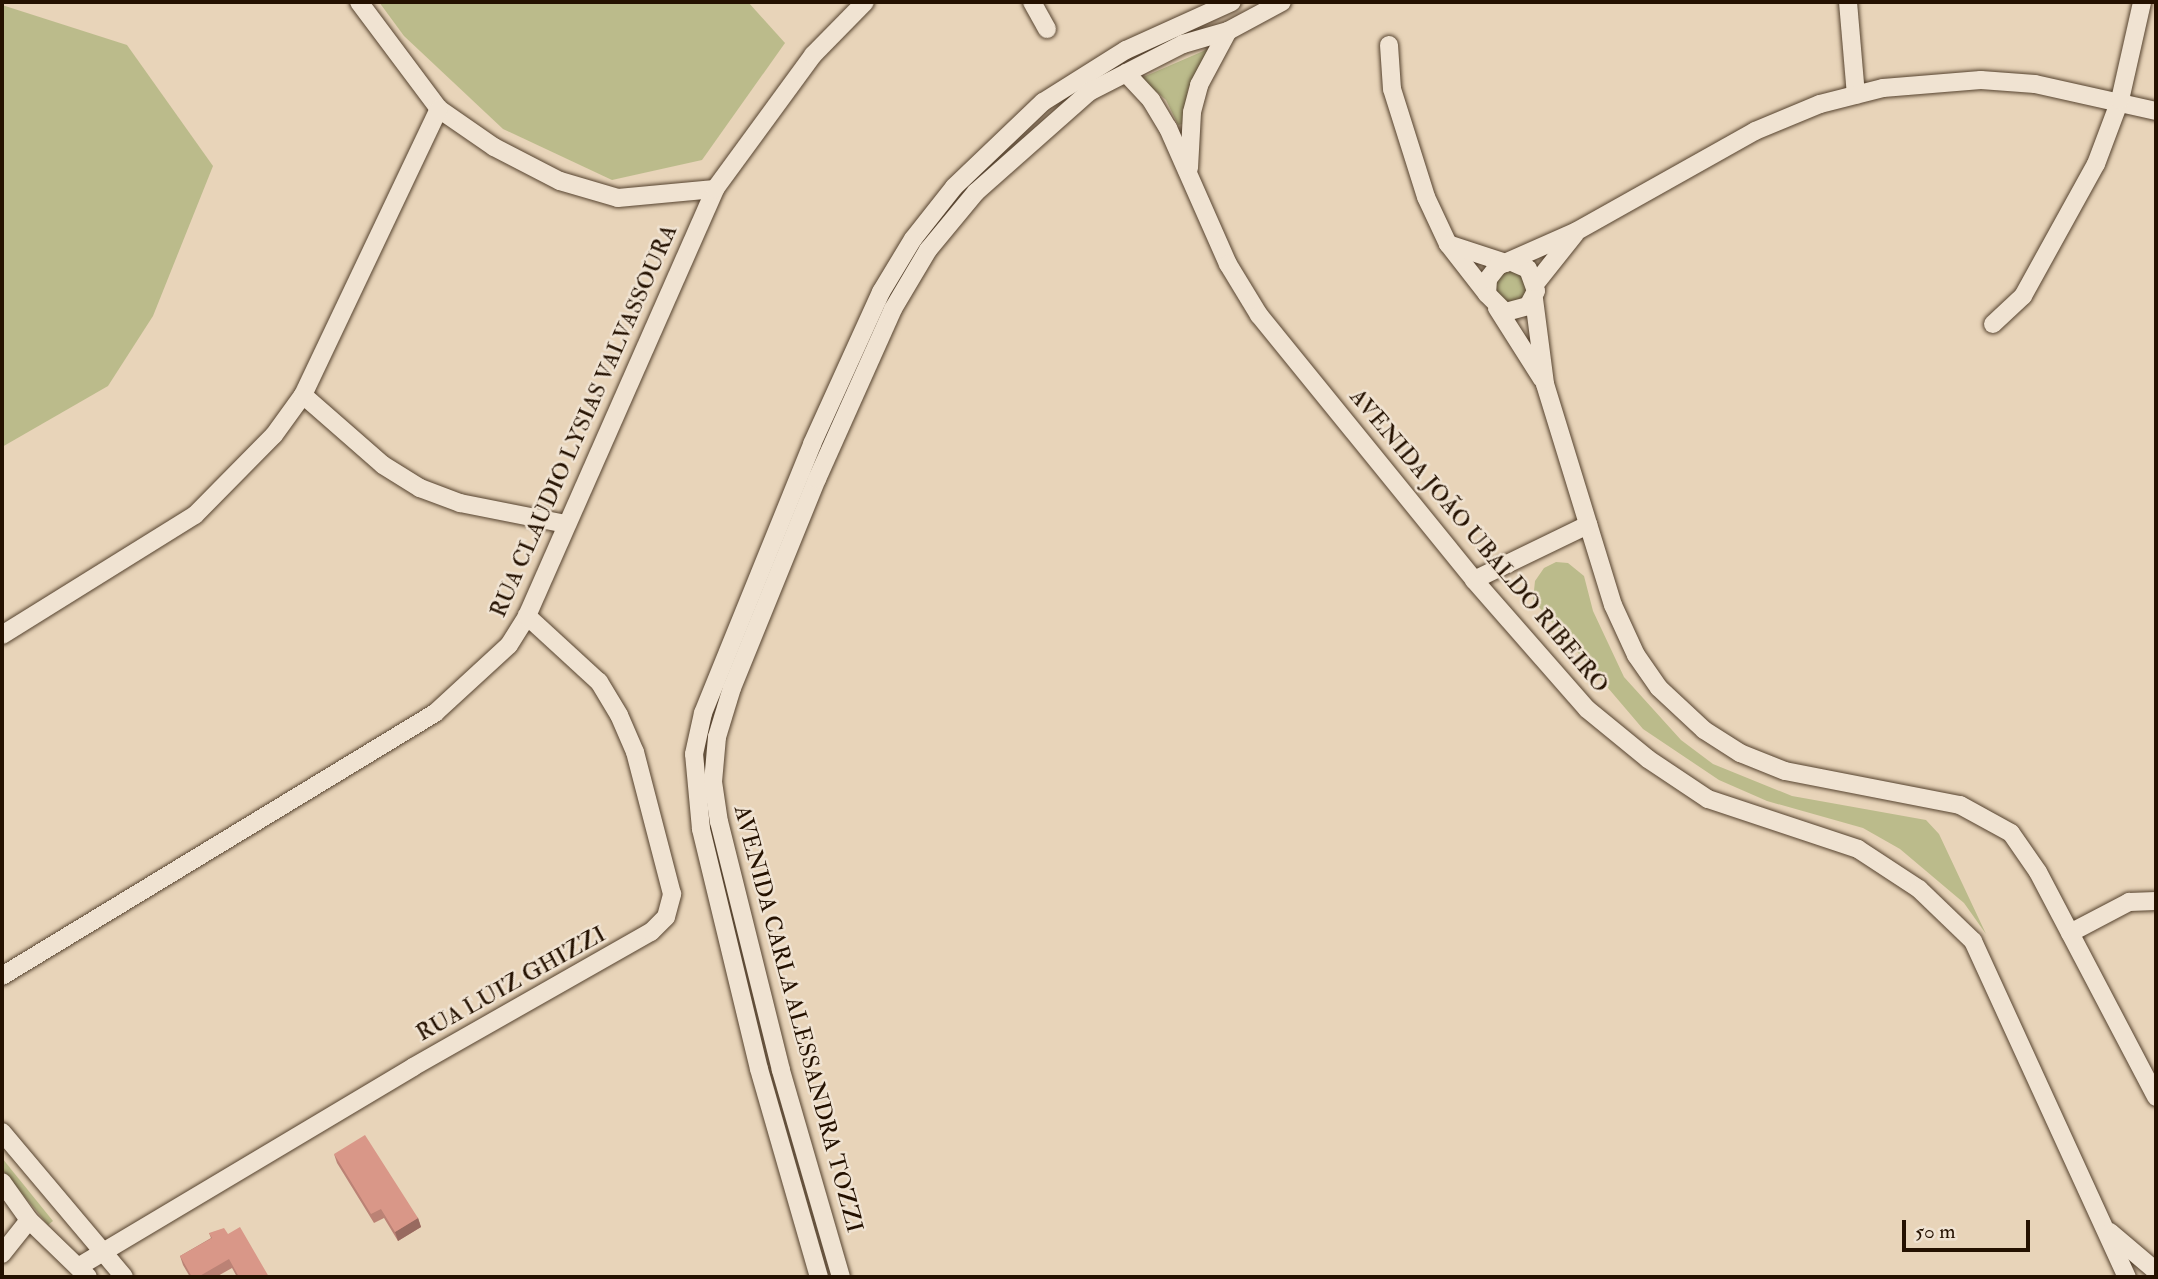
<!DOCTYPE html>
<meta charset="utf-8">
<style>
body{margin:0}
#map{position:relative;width:2158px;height:1279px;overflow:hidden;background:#e8d4b9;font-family:"IM FELL Double Pica",serif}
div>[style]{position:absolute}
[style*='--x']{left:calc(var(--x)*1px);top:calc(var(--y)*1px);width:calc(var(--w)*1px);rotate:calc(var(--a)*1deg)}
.green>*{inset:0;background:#bbbb8b}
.round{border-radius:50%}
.roads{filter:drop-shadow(0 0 2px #55422e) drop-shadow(0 0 2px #55422e)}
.minor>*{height:18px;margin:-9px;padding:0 9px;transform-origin:9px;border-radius:9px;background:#f0e3d2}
.wall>*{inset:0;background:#bb8275}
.shaded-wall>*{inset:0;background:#986a5f}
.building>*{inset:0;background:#d99788}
span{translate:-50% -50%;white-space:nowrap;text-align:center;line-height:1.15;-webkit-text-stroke:5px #f0e3d2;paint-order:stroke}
.street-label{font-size:23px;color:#241100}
.frame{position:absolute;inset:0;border:4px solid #241100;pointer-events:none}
.scale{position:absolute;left:1902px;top:1220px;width:128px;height:32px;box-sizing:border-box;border:4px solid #241100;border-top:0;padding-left:9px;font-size:21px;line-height:24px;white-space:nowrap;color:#241100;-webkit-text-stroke:5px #f0e3d2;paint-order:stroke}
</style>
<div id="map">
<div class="green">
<i style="clip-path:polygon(379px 2px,748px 2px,785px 43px,702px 160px,612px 180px,503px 129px,404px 36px)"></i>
<i style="clip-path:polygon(2px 5px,127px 45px,213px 166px,153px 316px,108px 386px,2px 447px)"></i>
<i style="clip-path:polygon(1208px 49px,1188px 89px,1183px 124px,1178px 125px,1166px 100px,1141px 78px)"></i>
<i class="round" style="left:1494px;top:271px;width:32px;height:32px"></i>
<i style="clip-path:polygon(1556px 562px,1568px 563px,1584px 576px,1593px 611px,1624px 677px,1681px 740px,1713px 764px,1792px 796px,1926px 820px,1939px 834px,1986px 934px,1964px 903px,1900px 849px,1863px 828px,1767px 801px,1719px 780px,1643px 729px,1533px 600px,1535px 581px,1544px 568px)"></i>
<i style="clip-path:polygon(2px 1158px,53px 1221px,48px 1225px,2px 1169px)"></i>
</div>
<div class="roads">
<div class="minor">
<i style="--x:359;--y:2;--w:134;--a:53.2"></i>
<i style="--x:439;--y:109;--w:67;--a:34.6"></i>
<i style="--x:494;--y:147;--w:74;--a:27.3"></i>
<i style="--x:560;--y:181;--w:60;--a:16.3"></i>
<i style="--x:618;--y:198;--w:97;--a:-5.3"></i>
<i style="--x:1032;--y:2;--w:31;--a:61"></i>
<i style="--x:1848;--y:2;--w:93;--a:85.1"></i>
<i style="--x:1389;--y:45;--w:44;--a:86.1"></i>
<i style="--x:1392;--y:89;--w:113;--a:72.5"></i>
<i style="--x:1426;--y:197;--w:52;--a:64.9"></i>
<i style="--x:1448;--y:244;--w:63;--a:52"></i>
<i style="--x:1126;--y:73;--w:37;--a:47"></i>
<i style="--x:1151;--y:100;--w:33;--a:59"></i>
<i style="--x:1168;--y:128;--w:149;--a:66.2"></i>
<i style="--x:1228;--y:264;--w:60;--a:58.7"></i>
<i style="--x:1259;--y:315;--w:341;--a:50.9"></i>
<i style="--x:1474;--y:580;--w:171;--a:48.8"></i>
<i style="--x:1587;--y:709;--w:79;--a:39.3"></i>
<i style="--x:1648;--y:759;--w:72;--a:33.7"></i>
<i style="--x:1708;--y:799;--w:158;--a:18.4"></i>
<i style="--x:1858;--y:849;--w:73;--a:33.3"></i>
<i style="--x:1919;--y:889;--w:75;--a:43.9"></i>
<i style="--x:1973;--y:941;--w:370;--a:65.4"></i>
<i style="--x:1189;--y:168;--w:56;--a:-86.9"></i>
<i style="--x:1192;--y:112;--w:28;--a:-75"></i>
<i style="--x:1199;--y:85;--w:61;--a:-61.8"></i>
<i style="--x:1448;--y:244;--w:61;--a:18.1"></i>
<i style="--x:1514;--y:263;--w:15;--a:23"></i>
<i style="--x:1528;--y:269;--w:23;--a:70"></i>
<i style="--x:1536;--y:291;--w:17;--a:118"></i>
<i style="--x:1528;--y:306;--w:24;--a:165"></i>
<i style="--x:1505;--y:312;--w:25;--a:-135"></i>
<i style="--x:1487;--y:294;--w:15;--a:-86"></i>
<i style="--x:1488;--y:279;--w:16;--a:-52"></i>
<i style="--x:1498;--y:266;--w:86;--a:-23.9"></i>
<i style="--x:1577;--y:231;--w:204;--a:-29.3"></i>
<i style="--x:1755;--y:131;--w:70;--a:-22.6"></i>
<i style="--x:1820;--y:104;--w:65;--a:-14.3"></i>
<i style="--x:1883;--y:88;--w:98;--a:-4.7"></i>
<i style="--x:1981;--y:80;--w:54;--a:4.2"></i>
<i style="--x:2035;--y:84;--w:124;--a:12.6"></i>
<i style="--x:1536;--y:283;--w:63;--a:-51.5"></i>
<i style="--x:1534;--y:299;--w:86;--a:82.6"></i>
<i style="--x:1545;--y:384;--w:231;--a:72.9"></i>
<i style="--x:1613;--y:605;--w:55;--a:65.3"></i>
<i style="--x:1636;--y:655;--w:40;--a:55.1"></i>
<i style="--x:1659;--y:688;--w:62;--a:43"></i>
<i style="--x:1704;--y:730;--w:43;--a:32.6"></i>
<i style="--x:1740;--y:753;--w:48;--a:21.8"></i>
<i style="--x:1785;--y:771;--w:178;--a:11"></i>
<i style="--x:1960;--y:805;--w:58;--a:28.8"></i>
<i style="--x:2011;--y:833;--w:47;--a:55.3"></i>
<i style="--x:2038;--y:872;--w:254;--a:62.3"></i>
<i style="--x:1497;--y:308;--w:84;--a:57.6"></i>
<i style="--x:1993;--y:324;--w:41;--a:-43"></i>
<i style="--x:2023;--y:296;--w:151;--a:-61.1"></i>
<i style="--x:2096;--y:164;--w:68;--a:-69.4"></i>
<i style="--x:2120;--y:100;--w:100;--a:-77.3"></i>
<i style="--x:303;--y:395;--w:106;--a:41.2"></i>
<i style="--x:383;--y:465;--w:44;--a:31.9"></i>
<i style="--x:420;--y:488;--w:43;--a:20.6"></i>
<i style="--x:460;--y:503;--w:108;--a:11.2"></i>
<i style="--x:1474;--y:580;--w:127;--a:-25.8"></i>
<i style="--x:2;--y:635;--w:227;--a:-31.9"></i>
<i style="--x:195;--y:515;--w:112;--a:-45.4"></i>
<i style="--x:274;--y:435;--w:49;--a:-54.1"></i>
<i style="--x:303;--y:395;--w:317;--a:-64.6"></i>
<i style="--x:2070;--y:933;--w:67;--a:-27.7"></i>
<i style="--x:2129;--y:902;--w:27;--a:-2"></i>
<i style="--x:2;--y:976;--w:507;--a:-31.27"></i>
<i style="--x:435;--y:713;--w:100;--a:-42.6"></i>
<i style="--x:509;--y:645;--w:34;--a:-58"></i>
<i style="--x:527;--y:616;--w:467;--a:-66.2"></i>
<i style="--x:715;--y:189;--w:166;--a:-53.8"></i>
<i style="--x:813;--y:55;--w:74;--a:-45.5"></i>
<i style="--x:2;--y:1132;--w:189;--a:49.9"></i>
<i style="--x:2;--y:1182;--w:47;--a:54.6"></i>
<i style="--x:29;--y:1220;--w:82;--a:44"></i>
<i style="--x:2110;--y:1232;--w:60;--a:40.3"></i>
<i style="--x:2;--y:1254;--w:43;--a:-51.5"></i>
<i style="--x:78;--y:1267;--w:390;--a:-30.8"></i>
<i style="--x:413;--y:1067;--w:274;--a:-29.6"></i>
<i style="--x:651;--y:932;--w:21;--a:-45"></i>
<i style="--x:666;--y:917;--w:24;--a:-75"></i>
<i style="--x:672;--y:894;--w:147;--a:-104.6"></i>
<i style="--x:635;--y:752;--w:40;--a:-113.4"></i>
<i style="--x:619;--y:715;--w:39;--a:-121"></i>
<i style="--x:599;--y:682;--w:98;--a:-137.5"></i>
<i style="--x:819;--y:1277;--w:216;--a:-106.1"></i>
<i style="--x:759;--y:1069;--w:247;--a:-103.6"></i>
<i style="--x:701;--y:829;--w:75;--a:-95.3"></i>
<i style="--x:694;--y:754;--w:42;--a:-77.6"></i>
<i style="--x:703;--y:713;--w:290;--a:-67.9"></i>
<i style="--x:812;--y:444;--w:167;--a:-65.6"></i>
<i style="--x:881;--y:292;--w:62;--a:-58.9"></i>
<i style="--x:913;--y:239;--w:66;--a:-51.7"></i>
<i style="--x:954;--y:187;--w:123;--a:-43.7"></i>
<i style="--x:1043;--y:102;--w:98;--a:-32.1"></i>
<i style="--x:1126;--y:50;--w:116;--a:-24.4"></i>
<i style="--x:841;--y:1277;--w:216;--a:-106.2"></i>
<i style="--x:781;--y:1070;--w:256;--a:-104"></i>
<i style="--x:719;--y:822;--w:40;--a:-98.5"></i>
<i style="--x:713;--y:782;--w:45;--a:-84.9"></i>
<i style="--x:717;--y:737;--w:51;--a:-73"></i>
<i style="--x:732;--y:688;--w:226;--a:-67.9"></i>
<i style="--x:817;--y:479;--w:186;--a:-65.9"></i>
<i style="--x:893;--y:309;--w:69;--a:-59.3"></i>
<i style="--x:928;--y:250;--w:75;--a:-50.4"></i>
<i style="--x:976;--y:192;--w:151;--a:-41.5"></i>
<i style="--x:1089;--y:92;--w:106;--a:-27.1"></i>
<i style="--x:1183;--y:44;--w:47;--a:-16.1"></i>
<i style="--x:1228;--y:31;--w:61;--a:-28.2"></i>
</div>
</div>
<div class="wall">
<i style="clip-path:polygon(334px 1154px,418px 1218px,421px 1227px,398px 1241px,384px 1218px,374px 1223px,337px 1163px)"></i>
<i style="clip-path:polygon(209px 1233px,228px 1234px,269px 1277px,237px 1277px,232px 1268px,216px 1277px,190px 1277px,183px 1265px,180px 1256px,211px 1238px)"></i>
</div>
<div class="shaded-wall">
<i style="clip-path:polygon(418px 1218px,421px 1227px,398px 1241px,395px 1232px)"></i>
</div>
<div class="building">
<i style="clip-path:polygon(365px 1135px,418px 1218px,395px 1232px,381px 1209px,371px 1214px,334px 1154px)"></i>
<i style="clip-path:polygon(240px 1227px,269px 1277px,239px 1277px,229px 1259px,198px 1277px,192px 1277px,180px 1256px,212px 1238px,209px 1233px,224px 1228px,228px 1234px)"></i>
</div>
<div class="street-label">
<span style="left:584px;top:421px;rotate:-66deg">RUA CLAUDIO LYSIAS VALVASSOURA</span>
<span style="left:1479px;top:541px;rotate:50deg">AVENIDA JOÃO UBALDO RIBEIRO</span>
<span style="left:511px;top:984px;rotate:-29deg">RUA LUIZ GHIZZI</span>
<span style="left:798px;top:1019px;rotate:75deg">AVENIDA CARLA ALESSANDRA TOZZI</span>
</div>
<div class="frame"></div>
<div class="scale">50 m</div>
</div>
